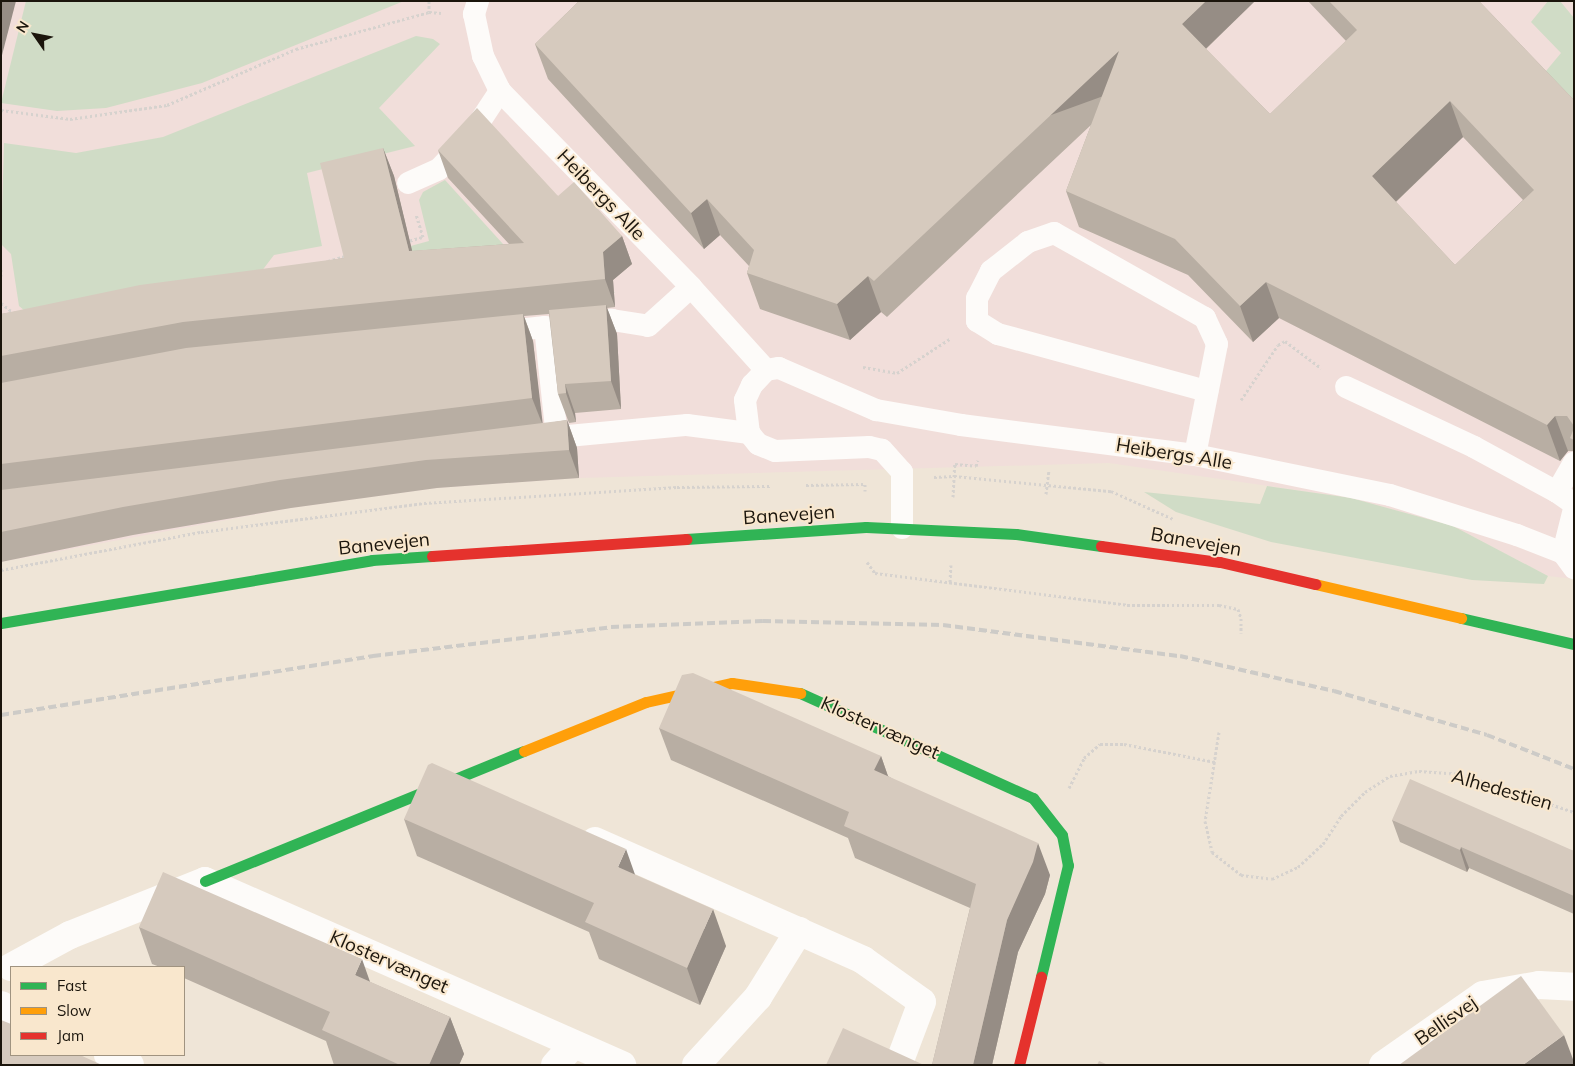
<!DOCTYPE html>
<meta charset="utf-8">
<style>
body{margin:0}
#map{position:relative;width:1575px;height:1066px;overflow:hidden;background:#efe5d7;font-family:Mulish,sans-serif}
div>[style]{position:absolute}
[style*='--x']{left:calc(var(--x)*1px);top:calc(var(--y)*1px);width:calc(var(--w)*1px);rotate:calc(var(--a)*1deg)}
.medical>*{inset:0;background:#f1deda}
.green>*{inset:0;background:#d0dcc6}
.path>*{height:3px;margin-top:-1.5px;transform-origin:0;background:repeating-linear-gradient(90deg,#d6d2ce 0 2.5px,transparent 0 5px)}
.lane>*{height:22px;margin:-11px;padding:0 11px;transform-origin:11px;border-radius:11px;background:#fdfbf9}
.street>*{height:28px;margin:-14px;padding:0 14px;transform-origin:14px;border-radius:14px;background:#fdfbf9}
.fast>*{height:11px;margin:-5.5px;padding:0 5.5px;transform-origin:5.5px;border-radius:5.5px;background:#30b455}
.slow>*{height:11px;margin:-5.5px;padding:0 5.5px;transform-origin:5.5px;border-radius:5.5px;background:#ff9f0a}
.jam>*{height:11px;margin:-5.5px;padding:0 5.5px;transform-origin:5.5px;border-radius:5.5px;background:#e5322d}
.rail>*{height:4px;margin-top:-2px;transform-origin:0;background:repeating-linear-gradient(90deg,#cdcbc7 0 8px,transparent 0 12px)}
.wall>*{inset:0;background:#b8aea3}
.shaded-wall>*{inset:0;background:#968d85;transform-origin:0 0}
.building>*{inset:0;background:#d6cabe}
span{translate:-50% -50%;white-space:nowrap;text-align:center;line-height:1.15;-webkit-text-stroke:4px #f9e7cd;paint-order:stroke}
.street-label{font-size:19px;color:#1b150c}
.frame{position:absolute;inset:0;border:2px solid #1b150c;pointer-events:none}
.legend{position:absolute;left:10px;top:966px;width:175px;height:90px;box-sizing:border-box;background:#f9e7cd;border:1px solid #a09380;margin:0;padding:6px 9px;list-style:none;font-size:15px;color:#1b150c}
.legend li{display:flex;align-items:center;gap:10px;height:25px}
.legend b{width:25px;border:1px solid #a09380}
.north{position:absolute;left:10px;top:10px;width:50px;height:50px;-webkit-text-stroke:4px #f9e7cd;paint-order:stroke;rotate:303deg;font-size:14px;font-weight:700;line-height:20px;text-align:center;color:#1b150c}
.north::after{content:'';display:block;margin:auto;width:18px;height:22px;background:#1b150c;clip-path:polygon(50% 0,100% 100%,50% 72%,0 100%)}
</style>
<div id="map">
<div class="medical">
<i style="clip-path:polygon(1px 1px,1570px 1px,1574px 6px,1574px 579px,1548px 576px,1453px 526px,1351px 498px,1109px 463px,579px 478px,437px 488px,291px 508px,1px 562px)"></i>
</div>
<div class="green">
<i style="clip-path:polygon(26px 1px,404px 1px,202px 83px,106px 108px,57px 111px,1px 103px)"></i>
<i style="clip-path:polygon(1548px 1px,1560px 1px,1574px 18px,1574px 113px,1541px 77px,1561px 53px,1531px 22px)"></i>
<i style="clip-path:polygon(416px 36px,433px 39px,440px 44px,379px 108px,415px 146px,307px 173px,322px 246px,274px 255px,252px 284px,44px 327px,19px 306px,11px 254px,1px 244px,4px 143px,76px 153px,163px 137px)"></i>
<i style="clip-path:polygon(445px 180px,513px 255px,552px 232px,615px 293px,571px 297px,352px 262px,429px 241px,419px 200px,423px 192px)"></i>
<i style="clip-path:polygon(1267px 486px,1351px 498px,1453px 526px,1548px 576px,1544px 584px,1472px 580px,1271px 542px,1176px 512px,1144px 492px,1260px 504px)"></i>
</div>
<div class="path">
<i style="--x:429;--y:1;--w:11;--a:90"></i>
<i style="--x:1;--y:110;--w:70;--a:7.4"></i>
<i style="--x:70;--y:119;--w:98;--a:-8.2"></i>
<i style="--x:167;--y:105;--w:141;--a:-23.5"></i>
<i style="--x:296;--y:49;--w:138;--a:-15.5"></i>
<i style="--x:429;--y:12;--w:12;--a:5"></i>
<i style="--x:405;--y:242;--w:19;--a:-16"></i>
<i style="--x:423;--y:237;--w:24;--a:-107"></i>
<i style="--x:328;--y:261;--w:19;--a:-16"></i>
<i style="--x:1;--y:269;--w:7;--a:90"></i>
<i style="--x:1;--y:303;--w:16;--a:38"></i>
<i style="--x:863;--y:367;--w:35;--a:10"></i>
<i style="--x:897;--y:373;--w:64;--a:-32.9"></i>
<i style="--x:1241;--y:400;--w:66;--a:-56.1"></i>
<i style="--x:1278;--y:345;--w:8;--a:-30"></i>
<i style="--x:1285;--y:341;--w:45;--a:36.9"></i>
<i style="--x:955;--y:464;--w:21;--a:5"></i>
<i style="--x:976;--y:466;--w:6;--a:-72"></i>
<i style="--x:934;--y:477;--w:20;--a:-3"></i>
<i style="--x:954;--y:476;--w:158;--a:5.5"></i>
<i style="--x:1111;--y:491;--w:68;--a:24.3"></i>
<i style="--x:806;--y:485;--w:59;--a:-1"></i>
<i style="--x:865;--y:484;--w:7;--a:90"></i>
<i style="--x:1046;--y:494;--w:24;--a:-83"></i>
<i style="--x:953;--y:497;--w:34;--a:-87"></i>
<i style="--x:867;--y:562;--w:14;--a:54"></i>
<i style="--x:875;--y:573;--w:254;--a:7.2"></i>
<i style="--x:1127;--y:605;--w:92;--a:0"></i>
<i style="--x:1219;--y:605;--w:19;--a:12"></i>
<i style="--x:1238;--y:609;--w:9;--a:72"></i>
<i style="--x:1241;--y:618;--w:15;--a:90"></i>
<i style="--x:1;--y:570;--w:204;--a:-10.8"></i>
<i style="--x:201;--y:532;--w:225;--a:-7.4"></i>
<i style="--x:424;--y:503;--w:254;--a:-3.6"></i>
<i style="--x:677;--y:487;--w:95;--a:-0.6"></i>
<i style="--x:950;--y:582;--w:17;--a:-87"></i>
<i style="--x:1219;--y:732;--w:90;--a:98.9"></i>
<i style="--x:1205;--y:821;--w:32;--a:77"></i>
<i style="--x:1212;--y:852;--w:37;--a:38"></i>
<i style="--x:1241;--y:875;--w:31;--a:7"></i>
<i style="--x:1272;--y:879;--w:29;--a:-25"></i>
<i style="--x:1298;--y:867;--w:34;--a:-43"></i>
<i style="--x:1323;--y:844;--w:33;--a:-57"></i>
<i style="--x:1341;--y:816;--w:34;--a:-45"></i>
<i style="--x:1365;--y:792;--w:30;--a:-33"></i>
<i style="--x:1390;--y:776;--w:29;--a:-10"></i>
<i style="--x:1419;--y:771;--w:42;--a:4.1"></i>
<i style="--x:1461;--y:774;--w:119;--a:18.6"></i>
<i style="--x:1069;--y:788;--w:34;--a:-63"></i>
<i style="--x:1084;--y:758;--w:21;--a:-41"></i>
<i style="--x:1100;--y:744;--w:24;--a:0"></i>
<i style="--x:1124;--y:744;--w:93;--a:11.2"></i>
</div>
<div class="lane">
<i style="--x:478;--y:1;--w:14;--a:107"></i>
<i style="--x:474;--y:14;--w:43;--a:77.9"></i>
<i style="--x:483;--y:56;--w:39;--a:64"></i>
<i style="--x:500;--y:91;--w:274;--a:45.7"></i>
<i style="--x:691;--y:287;--w:112;--a:47.9"></i>
<i style="--x:408;--y:183;--w:34;--a:-24"></i>
<i style="--x:439;--y:169;--w:47;--a:-46.7"></i>
<i style="--x:471;--y:135;--w:53;--a:-56.6"></i>
<i style="--x:581;--y:323;--w:31;--a:-6"></i>
<i style="--x:612;--y:320;--w:36;--a:9"></i>
<i style="--x:648;--y:326;--w:58;--a:-42.2"></i>
<i style="--x:499;--y:332;--w:46;--a:-6.2"></i>
<i style="--x:545;--y:327;--w:111;--a:83.8"></i>
<i style="--x:557;--y:437;--w:14;--a:172"></i>
<i style="--x:1346;--y:387;--w:141;--a:25.1"></i>
<i style="--x:1474;--y:447;--w:94;--a:28.5"></i>
<i style="--x:1557;--y:492;--w:21;--a:35"></i>
<i style="--x:557;--y:437;--w:131;--a:-5.3"></i>
<i style="--x:687;--y:425;--w:63;--a:7.4"></i>
<i style="--x:1195;--y:455;--w:113;--a:-78.8"></i>
<i style="--x:1217;--y:344;--w:29;--a:-115"></i>
<i style="--x:1205;--y:318;--w:173;--a:-150.6"></i>
<i style="--x:1054;--y:233;--w:28;--a:161"></i>
<i style="--x:1028;--y:242;--w:47;--a:141.9"></i>
<i style="--x:991;--y:271;--w:30;--a:117"></i>
<i style="--x:977;--y:298;--w:23;--a:90"></i>
<i style="--x:977;--y:321;--w:25;--a:32"></i>
<i style="--x:998;--y:334;--w:217;--a:15.3"></i>
<i style="--x:1557;--y:492;--w:34;--a:-60"></i>
<i style="--x:902;--y:528;--w:56;--a:-90"></i>
<i style="--x:902;--y:472;--w:30;--a:-132"></i>
<i style="--x:882;--y:450;--w:13;--a:-167"></i>
<i style="--x:869;--y:447;--w:94;--a:177.6"></i>
<i style="--x:775;--y:451;--w:18;--a:-158"></i>
<i style="--x:758;--y:444;--w:14;--a:-129"></i>
<i style="--x:749;--y:433;--w:33;--a:-97"></i>
<i style="--x:745;--y:400;--w:17;--a:-65"></i>
<i style="--x:752;--y:385;--w:21;--a:-47"></i>
<i style="--x:766;--y:370;--w:13;--a:-9"></i>
<i style="--x:779;--y:368;--w:106;--a:23.4"></i>
<i style="--x:876;--y:410;--w:86;--a:10"></i>
<i style="--x:961;--y:425;--w:236;--a:7.3"></i>
<i style="--x:1195;--y:455;--w:199;--a:11.6"></i>
<i style="--x:1390;--y:495;--w:133;--a:17.5"></i>
<i style="--x:1517;--y:535;--w:49;--a:21.4"></i>
<i style="--x:1563;--y:553;--w:19;--a:54"></i>
<i style="--x:1563;--y:553;--w:45;--a:-76"></i>
</div>
<div class="street">
<i style="--x:595;--y:841;--w:293;--a:23.9"></i>
<i style="--x:863;--y:960;--w:72;--a:35.4"></i>
<i style="--x:922;--y:1002;--w:60;--a:110.6"></i>
<i style="--x:11;--y:967;--w:67;--a:-28.5"></i>
<i style="--x:70;--y:935;--w:145;--a:-21.8"></i>
<i style="--x:205;--y:881;--w:456;--a:23.8"></i>
<i style="--x:1;--y:1005;--w:11;--a:27"></i>
<i style="--x:108;--y:1055;--w:24;--a:24"></i>
<i style="--x:555;--y:1065;--w:28;--a:-48"></i>
<i style="--x:696;--y:1065;--w:92;--a:-47.6"></i>
<i style="--x:758;--y:997;--w:78;--a:-58.2"></i>
<i style="--x:1383;--y:1065;--w:122;--a:-35"></i>
<i style="--x:1483;--y:995;--w:57;--a:-10.1"></i>
<i style="--x:1539;--y:985;--w:35;--a:3"></i>
</div>
<div class="fast">
<i style="--x:686;--y:539;--w:180;--a:-3.8"></i>
<i style="--x:866;--y:527;--w:150;--a:2.7"></i>
<i style="--x:1016;--y:534;--w:86;--a:8"></i>
<i style="--x:1461;--y:618;--w:116;--a:13"></i>
<i style="--x:1;--y:623;--w:376;--a:-9.6"></i>
<i style="--x:372;--y:560;--w:60;--a:-3.8"></i>
<i style="--x:800;--y:693;--w:256;--a:24.3"></i>
<i style="--x:1033;--y:798;--w:47;--a:51.9"></i>
<i style="--x:1062;--y:835;--w:31;--a:79"></i>
<i style="--x:1068;--y:865;--w:115;--a:103.6"></i>
<i style="--x:205;--y:881;--w:344;--a:-22.2"></i>
</div>
<div class="slow">
<i style="--x:1315;--y:584;--w:150;--a:13.1"></i>
<i style="--x:524;--y:751;--w:131;--a:-21.9"></i>
<i style="--x:646;--y:702;--w:88;--a:-12.5"></i>
<i style="--x:732;--y:683;--w:69;--a:8.4"></i>
</div>
<div class="jam">
<i style="--x:1101;--y:546;--w:120;--a:7.7"></i>
<i style="--x:1220;--y:562;--w:98;--a:13"></i>
<i style="--x:432;--y:556;--w:255;--a:-3.8"></i>
<i style="--x:1019;--y:1065;--w:91;--a:-76"></i>
</div>
<div class="rail">
<i style="--x:1;--y:715;--w:377;--a:-9"></i>
<i style="--x:373;--y:656;--w:240;--a:-6.9"></i>
<i style="--x:611;--y:627;--w:152;--a:-2.3"></i>
<i style="--x:763;--y:621;--w:180;--a:1.3"></i>
<i style="--x:943;--y:625;--w:239;--a:7.5"></i>
<i style="--x:1180;--y:656;--w:158;--a:12.8"></i>
<i style="--x:1334;--y:691;--w:159;--a:16"></i>
<i style="--x:1487;--y:735;--w:93;--a:21.3"></i>
</div>
<div class="wall">
<i style="clip-path:polygon(evenodd,579px 1px,1255px 1px,1206px 49px,1270px 114px,1346px 41px,1308px 1px,1479px 1px,1574px 100px,1574px 451px,1568px 451px,1560px 461px,1279px 318px,1253px 342px,1188px 275px,1079px 227px,1066px 191px,1091px 125px,887px 317px,881px 312px,850px 340px,760px 309px,747px 273px,749px 266px,720px 235px,704px 249px,548px 79px,535px 44px,579px 1px,1463px 137px,1523px 200px,1455px 265px,1396px 202px,1463px 137px)"></i>
<i style="clip-path:polygon(383px 148px,394px 176px,412px 251px,509px 244px,448px 178px,438px 150px,558px 196px,622px 236px,632px 264px,613px 280px,615px 307px,607px 308px,617px 334px,621px 409px,575px 413px,576px 422px,569px 423px,558px 394px,549px 314px,524px 316px,533px 341px,542px 424px,567px 420px,577px 448px,579px 478px,437px 488px,291px 508px,133px 535px,1px 562px,1px 314px,344px 258px)"></i>
<i style="clip-path:polygon(659px 728px,881px 756px,888px 776px,1050px 875px,1045px 894px,1018px 952px,992px 1065px,932px 1065px,970px 908px,855px 858px,848px 838px,671px 760px)"></i>
<i style="clip-path:polygon(404px 819px,635px 875px,726px 946px,700px 1005px,599px 959px,589px 932px,417px 856px)"></i>
<i style="clip-path:polygon(1392px 820px,1574px 851px,1574px 914px,1469px 868px,1467px 872px,1400px 842px)"></i>
<i style="clip-path:polygon(139px 927px,370px 982px,450px 1017px,464px 1054px,459px 1065px,334px 1065px,326px 1041px,184px 978px,184px 967px,160px 967px,152px 964px)"></i>
</div>
<div class="shaded-wall">
<i style="clip-path:polygon(1px 1px,16px 1px,1px 59px)"></i>
<i style="clip-path:polygon(1206px 1px,1255px 1px,1195px 59px,1182px 24px)"></i>
<i style="left:1119px;top:51px;width:37px;height:336px;rotate:70deg"></i>
<i style="clip-path:polygon(1450px 101px,1463px 137px,1385px 212px,1372px 176px)"></i>
<i style="clip-path:polygon(383px 148px,394px 176px,419px 279px,409px 251px)"></i>
<i style="clip-path:polygon(707px 199px,720px 235px,704px 249px,691px 213px)"></i>
<i style="clip-path:polygon(622px 236px,632px 264px,613px 280px,615px 307px,605px 279px,603px 252px)"></i>
<i style="clip-path:polygon(868px 276px,881px 312px,850px 340px,837px 304px)"></i>
<i style="clip-path:polygon(1266px 282px,1279px 318px,1253px 342px,1240px 306px)"></i>
<i style="clip-path:polygon(606px 305px,617px 334px,621px 409px,611px 381px)"></i>
<i style="clip-path:polygon(523px 314px,533px 341px,543px 426px,532px 398px)"></i>
<i style="clip-path:polygon(565px 384px,575px 413px,576px 422px,566px 393px)"></i>
<i style="clip-path:polygon(1555px 416px,1568px 451px,1560px 461px,1547px 425px)"></i>
<i style="clip-path:polygon(567px 420px,577px 448px,579px 478px,569px 450px)"></i>
<i style="clip-path:polygon(881px 756px,892px 788px,874px 770px)"></i>
<i style="clip-path:polygon(1038px 843px,1050px 875px,1045px 894px,1018px 952px,992px 1065px,973px 1065px,1007px 920px)"></i>
<i style="clip-path:polygon(1461px 847px,1469px 868px,1467px 872px,1460px 850px)"></i>
<i style="clip-path:polygon(626px 849px,639px 886px,618px 867px)"></i>
<i style="clip-path:polygon(713px 909px,726px 946px,700px 1005px,687px 968px)"></i>
<i style="clip-path:polygon(362px 959px,375px 996px,355px 975px)"></i>
<i style="clip-path:polygon(450px 1017px,464px 1054px,459px 1065px,429px 1065px)"></i>
<i style="clip-path:polygon(1564px 1035px,1574px 1062px,1574px 1065px,1523px 1065px)"></i>
</div>
<div class="building">
<i style="clip-path:polygon(evenodd,579px 1px,1206px 1px,1182px 24px,1270px 114px,1357px 30px,1329px 1px,1479px 1px,1574px 100px,1574px 426px,1567px 416px,1555px 416px,1547px 425px,1266px 282px,1240px 306px,1175px 239px,1066px 191px,1119px 51px,874px 281px,868px 276px,837px 304px,747px 273px,754px 250px,707px 199px,691px 213px,535px 44px,579px 1px,1450px 101px,1534px 190px,1455px 265px,1372px 176px,1450px 101px)"></i>
<i style="clip-path:polygon(477px 108px,558px 196px,574px 182px,622px 236px,603px 252px,605px 279px,183px 322px,1px 356px,1px 314px,140px 285px,344px 258px,320px 163px,383px 148px,409px 251px,524px 243px,438px 150px)"></i>
<i style="clip-path:polygon(606px 305px,611px 381px,565px 384px,566px 393px,558px 394px,549px 310px)"></i>
<i style="clip-path:polygon(523px 314px,532px 398px,1px 464px,1px 383px,186px 348px)"></i>
<i style="clip-path:polygon(567px 420px,569px 450px,426px 460px,280px 480px,123px 507px,1px 532px,1px 490px)"></i>
<i style="clip-path:polygon(1574px 428px,1574px 440px,1570px 438px)"></i>
<i style="clip-path:polygon(693px 673px,881px 756px,874px 770px,1038px 843px,1033px 862px,1007px 920px,973px 1065px,932px 1065px,976px 884px,844px 826px,849px 812px,659px 728px,682px 675px)"></i>
<i style="clip-path:polygon(432px 763px,626px 849px,618px 867px,713px 909px,687px 968px,585px 922px,594px 903px,404px 819px,428px 765px)"></i>
<i style="clip-path:polygon(1410px 779px,1574px 851px,1574px 896px,1461px 847px,1460px 850px,1392px 820px)"></i>
<i style="clip-path:polygon(163px 872px,362px 959px,355px 975px,450px 1017px,429px 1065px,400px 1065px,322px 1030px,330px 1012px,139px 927px)"></i>
<i style="clip-path:polygon(1521px 976px,1564px 1035px,1523px 1065px,1399px 1065px)"></i>
<i style="clip-path:polygon(1px 1020px,11px 1024px,11px 1055px,80px 1055px,102px 1065px,1px 1065px)"></i>
<i style="clip-path:polygon(843px 1028px,924px 1065px,826px 1065px)"></i>
<i style="clip-path:polygon(1099px 1061px,1108px 1065px,1097px 1065px)"></i>
</div>
<div class="street-label">
<span style="left:601px;top:195px;rotate:46deg">Heibergs Alle</span>
<span style="left:1174px;top:454px;rotate:9deg">Heibergs Alle</span>
<span style="left:789px;top:515px;rotate:-4deg">Banevejen</span>
<span style="left:1196px;top:542px;rotate:10deg">Banevejen</span>
<span style="left:384px;top:544px;rotate:-6deg">Banevejen</span>
<span style="left:880px;top:728px;rotate:24deg">Klostervænget</span>
<span style="left:1502px;top:790px;rotate:16deg">Alhedestien</span>
<span style="left:389px;top:962px;rotate:24deg">Klostervænget</span>
<span style="left:1446px;top:1021px;rotate:-35deg">Bellisvej</span>
</div>
<div class="frame"></div>
<ul class="legend">
<li><b style="height:6px;background:#30b455"></b>Fast</li>
<li><b style="height:6px;background:#ff9f0a"></b>Slow</li>
<li><b style="height:6px;background:#e5322d"></b>Jam</li>
</ul>
<div class="north">N</div>
</div>
